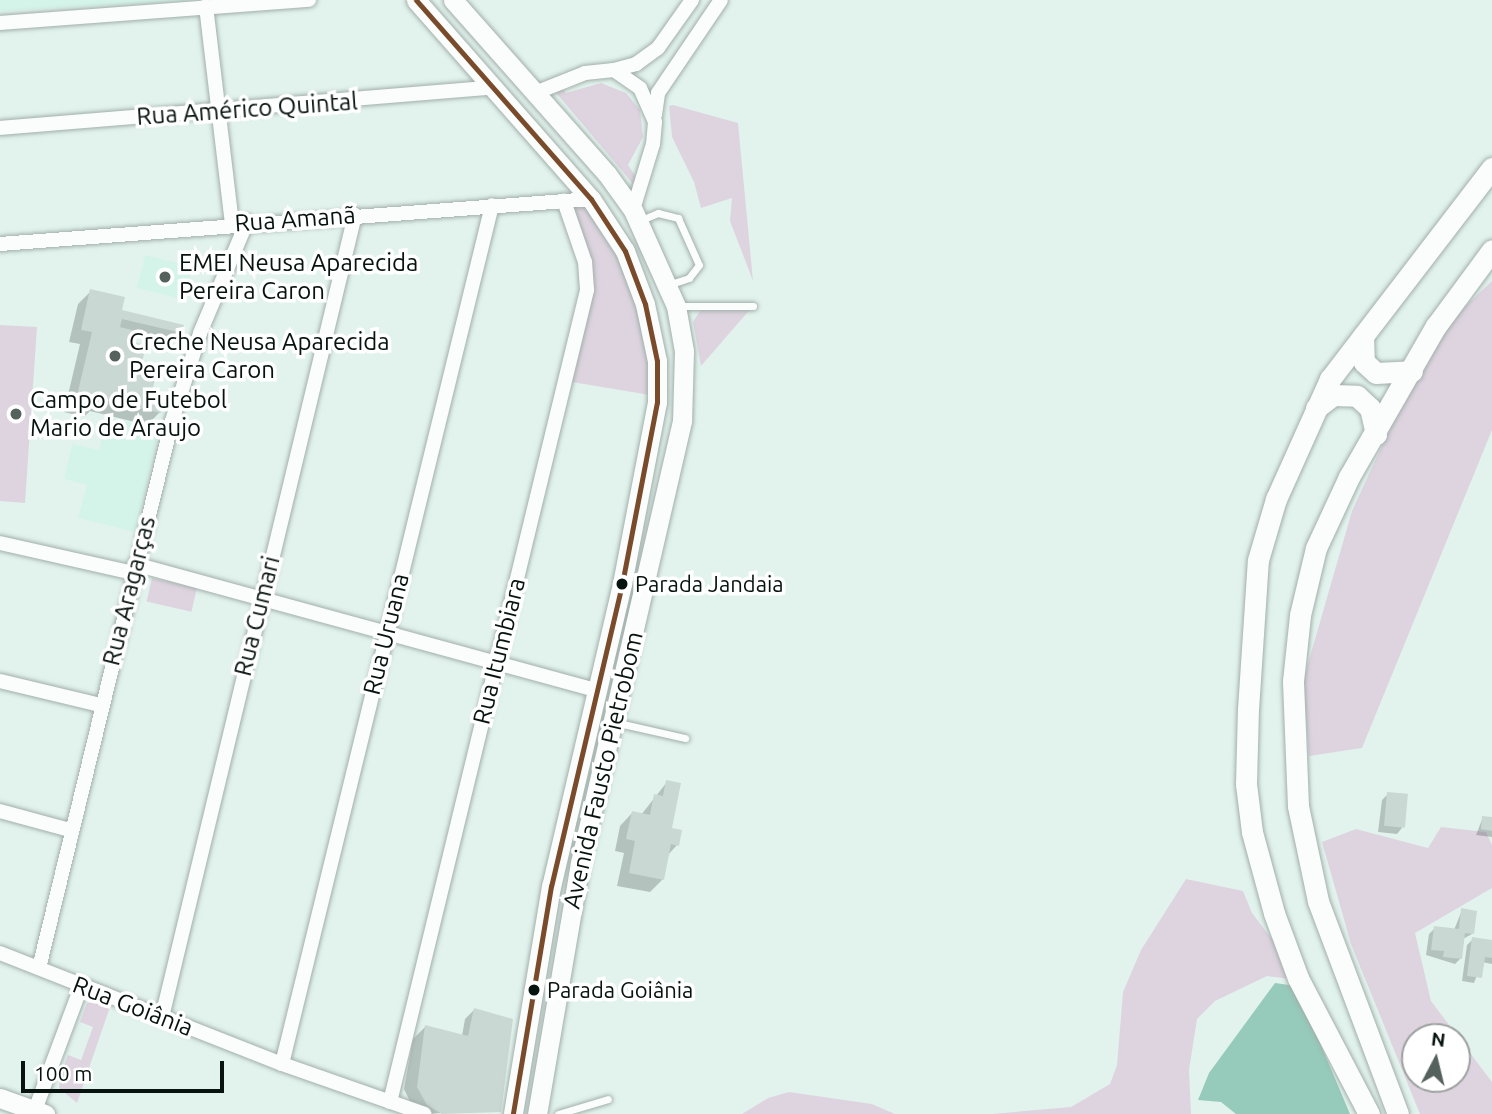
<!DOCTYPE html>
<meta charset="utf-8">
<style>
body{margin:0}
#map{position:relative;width:1492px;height:1114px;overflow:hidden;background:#e2f3ed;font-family:Ubuntu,sans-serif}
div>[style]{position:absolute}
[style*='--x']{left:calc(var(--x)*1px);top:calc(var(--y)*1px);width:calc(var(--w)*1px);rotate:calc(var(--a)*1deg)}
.built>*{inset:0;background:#d4f4e9;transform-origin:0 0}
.green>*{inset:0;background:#ded4e0;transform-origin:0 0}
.water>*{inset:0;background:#96cabb}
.shadow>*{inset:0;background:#0003}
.building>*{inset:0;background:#cad8d3;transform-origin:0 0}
.roads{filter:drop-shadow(0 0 2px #a2afaa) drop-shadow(0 0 2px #a2afaa)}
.service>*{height:7px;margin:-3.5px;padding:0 3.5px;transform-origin:3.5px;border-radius:3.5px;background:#fbfdfc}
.minor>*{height:14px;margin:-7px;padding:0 7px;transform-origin:7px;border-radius:7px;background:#fbfdfc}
.secondary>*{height:19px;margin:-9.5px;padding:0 9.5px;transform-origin:9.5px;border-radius:9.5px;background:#fbfdfc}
.primary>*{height:21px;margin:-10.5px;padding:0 10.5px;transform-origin:10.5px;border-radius:10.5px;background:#fbfdfc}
.bus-1>*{height:5px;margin:-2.5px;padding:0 2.5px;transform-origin:2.5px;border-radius:2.5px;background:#7a4b2a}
.dots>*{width:19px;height:19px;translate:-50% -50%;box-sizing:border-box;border:4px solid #fff;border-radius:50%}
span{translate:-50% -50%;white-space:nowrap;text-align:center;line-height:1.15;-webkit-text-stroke:7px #fff;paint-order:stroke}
.bus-label{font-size:22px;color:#07130f}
.left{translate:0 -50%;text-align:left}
.street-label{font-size:24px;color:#07130f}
.poi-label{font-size:24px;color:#07130f}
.north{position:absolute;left:1401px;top:1023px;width:70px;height:70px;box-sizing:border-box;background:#fff;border:2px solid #9ca19f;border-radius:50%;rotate:7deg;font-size:19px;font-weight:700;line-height:28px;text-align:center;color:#07130f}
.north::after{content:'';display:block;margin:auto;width:24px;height:32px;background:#54615d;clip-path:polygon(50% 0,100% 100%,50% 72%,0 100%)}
.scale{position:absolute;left:21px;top:1061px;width:203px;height:32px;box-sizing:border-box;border:4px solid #07130f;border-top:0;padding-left:9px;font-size:21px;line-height:24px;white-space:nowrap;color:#07130f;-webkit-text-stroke:5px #fff;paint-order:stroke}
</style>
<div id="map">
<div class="built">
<i style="clip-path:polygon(0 0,199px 0,0 11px)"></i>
<i style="left:145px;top:255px;width:49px;height:34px;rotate:14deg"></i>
<i style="clip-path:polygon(106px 417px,159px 429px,135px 532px,78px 518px,87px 485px,64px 479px,72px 444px,99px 450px)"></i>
</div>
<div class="green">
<i style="clip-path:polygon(601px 83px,626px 93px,640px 110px,643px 137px,628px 165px,636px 177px,634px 185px,553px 89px,560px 86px,566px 93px)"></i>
<i style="clip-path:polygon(673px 105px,738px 123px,753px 281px,730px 221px,732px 198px,701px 208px,694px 182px,672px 137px,669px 106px)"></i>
<i style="clip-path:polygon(570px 204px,589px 204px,620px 256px,646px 343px,650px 395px,572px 382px,594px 290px,588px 256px)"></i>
<i style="clip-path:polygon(1492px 281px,1492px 430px,1362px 748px,1309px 756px,1303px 681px,1352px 511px,1432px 338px)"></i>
<i style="clip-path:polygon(703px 306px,753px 306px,701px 366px,693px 322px)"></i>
<i style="clip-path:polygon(0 325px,37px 327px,25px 503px,0 501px)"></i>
<i style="left:152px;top:578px;width:46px;height:24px;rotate:13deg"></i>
<i style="clip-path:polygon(evenodd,1441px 827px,1486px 832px,1492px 845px,1492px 888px,1415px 933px,1431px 1001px,1492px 1082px,1492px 1114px,1420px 1114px,1351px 944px,1322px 842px,1356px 829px,1428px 848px,1441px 827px,1415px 1037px,1457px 1037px,1457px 1079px,1415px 1079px,1415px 1037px)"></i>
<i style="clip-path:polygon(1186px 879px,1243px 891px,1252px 913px,1286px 957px,1291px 979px,1267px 976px,1215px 1001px,1197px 1019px,1189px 1070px,1191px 1114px,992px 1114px,1071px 1107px,1110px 1084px,1117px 1065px,1123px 992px,1141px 950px)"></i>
<i style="clip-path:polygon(97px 1002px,110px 1007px,77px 1103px,59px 1088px,60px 1075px,68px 1055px,81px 1060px,93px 1027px,80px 1022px,87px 1003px)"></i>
<i style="clip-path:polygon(789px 1092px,872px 1104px,895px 1114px,742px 1114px,768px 1098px)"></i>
</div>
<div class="water">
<i style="clip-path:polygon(1275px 983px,1296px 986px,1350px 1114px,1236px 1114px,1221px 1102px,1198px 1100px,1209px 1073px)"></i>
</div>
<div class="shadow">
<i style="clip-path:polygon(91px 291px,120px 311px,180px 332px,168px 344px,132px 336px,147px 405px,160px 412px,147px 425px,90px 411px,84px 417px,64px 412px,80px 344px,69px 342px,78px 304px)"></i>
<i style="clip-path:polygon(667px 782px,670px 829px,677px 845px,668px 855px,662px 880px,650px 892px,617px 886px,624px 853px,615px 851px,620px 826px,632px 813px,641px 815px)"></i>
<i style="clip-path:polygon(1388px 794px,1402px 828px,1397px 834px,1378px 832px,1382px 800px)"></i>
<i style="clip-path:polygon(1483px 817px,1492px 819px,1492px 837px,1476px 835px)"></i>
<i style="clip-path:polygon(1462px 910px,1472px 934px,1463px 939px,1460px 959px,1455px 964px,1426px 955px,1429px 934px,1435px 928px,1454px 930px)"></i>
<i style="clip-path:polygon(1473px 939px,1492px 941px,1492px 964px,1482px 962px,1474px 983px,1462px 981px,1467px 945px)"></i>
<i style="clip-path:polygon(474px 1010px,499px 1111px,416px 1114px,404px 1089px,413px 1039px,425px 1027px,462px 1036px,465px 1019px)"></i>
</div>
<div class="building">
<i style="clip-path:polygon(90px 289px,125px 297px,122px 310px,184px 325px,182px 333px,122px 319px,120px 327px,135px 331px,133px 342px,146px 345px,141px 367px,157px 371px,149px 404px,163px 407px,161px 413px,100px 399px,98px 406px,76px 400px,92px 332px,81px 330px)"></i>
<i style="clip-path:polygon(666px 780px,681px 783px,672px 828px,682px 830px,679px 846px,671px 844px,664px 880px,629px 873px,635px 841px,626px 839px,632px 811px,650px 815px,654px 794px,663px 796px)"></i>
<i style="left:1387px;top:792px;width:21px;height:34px;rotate:5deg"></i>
<i style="clip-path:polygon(1482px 816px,1492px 817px,1492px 831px,1481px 829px)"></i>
<i style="clip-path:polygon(1461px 908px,1477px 911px,1474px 934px,1465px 933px,1462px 959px,1443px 957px,1444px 951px,1431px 950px,1434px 926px,1459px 929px)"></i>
<i style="clip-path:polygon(1472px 937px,1492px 940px,1492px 958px,1485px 957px,1482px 978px,1467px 976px)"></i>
<i style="clip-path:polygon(474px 1008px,513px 1019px,501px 1112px,442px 1114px,427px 1105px,417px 1087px,425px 1025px,468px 1036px)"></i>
</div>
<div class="roads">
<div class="service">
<i style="--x:639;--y:221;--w:21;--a:-23"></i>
<i style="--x:658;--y:213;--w:21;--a:14"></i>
<i style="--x:678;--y:218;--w:51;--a:65.9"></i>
<i style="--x:699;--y:265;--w:16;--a:128"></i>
<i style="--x:689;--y:278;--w:22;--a:162"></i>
<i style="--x:677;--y:306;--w:76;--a:0"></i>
<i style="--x:614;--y:722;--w:73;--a:12.7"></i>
<i style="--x:558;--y:1114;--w:52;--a:-16.7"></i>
</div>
<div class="minor">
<i style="--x:206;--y:6;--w:220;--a:83.2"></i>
<i style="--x:0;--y:23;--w:310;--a:-4.3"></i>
<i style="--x:614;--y:70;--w:23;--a:-15"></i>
<i style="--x:636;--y:64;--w:27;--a:-36"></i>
<i style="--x:658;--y:48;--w:59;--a:-54.7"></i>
<i style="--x:535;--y:93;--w:54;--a:-21.8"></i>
<i style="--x:585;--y:73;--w:29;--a:-6"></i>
<i style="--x:614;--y:70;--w:32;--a:35"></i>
<i style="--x:640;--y:88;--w:37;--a:66"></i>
<i style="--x:655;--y:122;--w:22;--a:95"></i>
<i style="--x:653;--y:144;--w:69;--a:106.9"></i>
<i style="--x:655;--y:115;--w:22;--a:-82"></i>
<i style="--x:658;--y:93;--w:112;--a:-55.9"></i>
<i style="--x:0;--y:128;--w:496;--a:-4.7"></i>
<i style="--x:0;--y:244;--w:593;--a:-4.35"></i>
<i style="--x:0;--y:543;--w:136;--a:12.7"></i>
<i style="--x:135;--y:564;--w:478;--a:15.3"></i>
<i style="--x:0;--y:681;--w:103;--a:13.5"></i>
<i style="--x:0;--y:811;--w:73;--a:15.2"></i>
<i style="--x:0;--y:953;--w:303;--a:21.5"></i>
<i style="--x:282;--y:1064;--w:151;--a:19.3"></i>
<i style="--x:39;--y:968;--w:563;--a:-76.33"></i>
<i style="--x:172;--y:421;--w:92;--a:-72.3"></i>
<i style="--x:200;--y:333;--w:121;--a:-67.1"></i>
<i style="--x:162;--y:1017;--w:825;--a:-76.47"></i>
<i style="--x:282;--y:1064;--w:884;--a:-76.26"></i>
<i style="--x:390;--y:1102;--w:836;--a:-76.36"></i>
<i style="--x:587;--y:290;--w:28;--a:-94"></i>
<i style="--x:585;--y:262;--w:65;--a:-109"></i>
<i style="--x:35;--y:1110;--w:131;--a:-69.5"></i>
</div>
<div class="secondary">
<i style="--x:416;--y:0;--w:265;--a:48.7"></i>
<i style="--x:591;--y:199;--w:62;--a:56.8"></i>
<i style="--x:625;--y:251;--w:57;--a:69.3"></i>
<i style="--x:645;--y:304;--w:58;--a:78.1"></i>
<i style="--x:657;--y:361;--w:41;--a:90"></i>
<i style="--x:657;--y:402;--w:185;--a:100.9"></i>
<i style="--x:622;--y:584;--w:310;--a:103.2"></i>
<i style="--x:551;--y:886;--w:231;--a:99.5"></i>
<i style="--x:453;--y:0;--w:232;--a:48.5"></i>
<i style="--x:607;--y:174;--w:44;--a:54.2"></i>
<i style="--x:633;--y:210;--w:105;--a:65.9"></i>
<i style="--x:676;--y:306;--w:46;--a:79.9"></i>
<i style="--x:684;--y:351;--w:70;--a:91.6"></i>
<i style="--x:682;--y:421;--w:454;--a:103"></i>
<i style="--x:580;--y:863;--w:255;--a:99.7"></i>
<i style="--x:0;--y:1098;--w:48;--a:19.6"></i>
</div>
<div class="primary">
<i style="--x:1363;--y:336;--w:26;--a:88"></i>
<i style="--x:1364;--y:362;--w:16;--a:43"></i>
<i style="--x:1376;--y:373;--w:36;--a:-3"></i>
<i style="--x:1316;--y:408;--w:21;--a:-37"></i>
<i style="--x:1333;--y:395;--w:24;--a:2"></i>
<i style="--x:1357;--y:396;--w:18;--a:43"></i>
<i style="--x:1370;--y:408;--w:27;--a:77"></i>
<i style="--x:1369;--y:1114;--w:153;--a:-117.6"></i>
<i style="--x:1298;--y:978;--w:69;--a:-110.3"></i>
<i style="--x:1274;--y:913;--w:84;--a:-105.2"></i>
<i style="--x:1252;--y:832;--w:48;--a:-97.1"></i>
<i style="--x:1246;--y:784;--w:75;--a:-88.5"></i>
<i style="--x:1248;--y:709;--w:149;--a:-86.2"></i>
<i style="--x:1258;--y:560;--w:64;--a:-73.6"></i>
<i style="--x:1276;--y:499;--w:132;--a:-65.8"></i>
<i style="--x:1330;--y:379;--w:266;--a:-52.5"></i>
<i style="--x:1398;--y:1114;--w:228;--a:-110.6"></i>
<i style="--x:1318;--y:901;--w:97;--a:-101.9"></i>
<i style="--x:1298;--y:806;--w:125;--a:-92.3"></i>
<i style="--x:1293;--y:681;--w:66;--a:-83.9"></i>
<i style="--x:1300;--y:615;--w:69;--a:-76.6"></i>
<i style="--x:1316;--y:548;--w:78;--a:-65.1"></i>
<i style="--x:1349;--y:477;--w:174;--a:-60.1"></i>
<i style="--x:1436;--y:326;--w:94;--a:-53.6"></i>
</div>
</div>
<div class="bus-1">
<i style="--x:416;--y:0;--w:265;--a:48.7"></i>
<i style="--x:591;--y:199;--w:62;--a:56.8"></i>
<i style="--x:625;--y:251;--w:57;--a:69.3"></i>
<i style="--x:645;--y:304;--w:58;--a:78.1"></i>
<i style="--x:657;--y:361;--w:41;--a:90"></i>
<i style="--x:657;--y:402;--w:185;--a:100.9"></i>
<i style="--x:622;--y:584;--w:310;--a:103.2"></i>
<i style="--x:551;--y:886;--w:231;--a:99.5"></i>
</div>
<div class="dots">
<i style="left:165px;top:277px;background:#54615d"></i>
<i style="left:115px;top:356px;background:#54615d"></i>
<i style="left:16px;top:414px;background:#54615d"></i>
<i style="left:622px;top:584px;background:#07130f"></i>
<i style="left:534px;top:990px;background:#07130f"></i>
</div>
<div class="bus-label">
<span class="left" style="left:635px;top:584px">Parada Jandaia</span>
<span class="left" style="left:547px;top:990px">Parada Goiânia</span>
</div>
<div class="street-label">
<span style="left:247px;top:109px;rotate:-4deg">Rua Américo Quintal</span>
<span style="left:295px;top:219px;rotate:-4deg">Rua Amanã</span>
<span style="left:129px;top:591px;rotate:-76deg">Rua Aragarças</span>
<span style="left:257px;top:616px;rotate:-76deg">Rua Cumari</span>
<span style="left:386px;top:634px;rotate:-76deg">Rua Uruana</span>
<span style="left:499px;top:651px;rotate:-76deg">Rua Itumbiara</span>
<span style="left:603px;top:770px;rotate:-77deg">Avenida Fausto Pietrobom</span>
<span style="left:133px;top:1006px;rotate:21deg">Rua Goiânia</span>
</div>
<div class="poi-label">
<span class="left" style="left:179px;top:277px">EMEI Neusa Aparecida<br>Pereira Caron</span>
<span class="left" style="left:129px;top:356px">Creche Neusa Aparecida<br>Pereira Caron</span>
<span class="left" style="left:30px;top:414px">Campo de Futebol<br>Mario de Araujo</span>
</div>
<div class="north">N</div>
<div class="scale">100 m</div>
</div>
